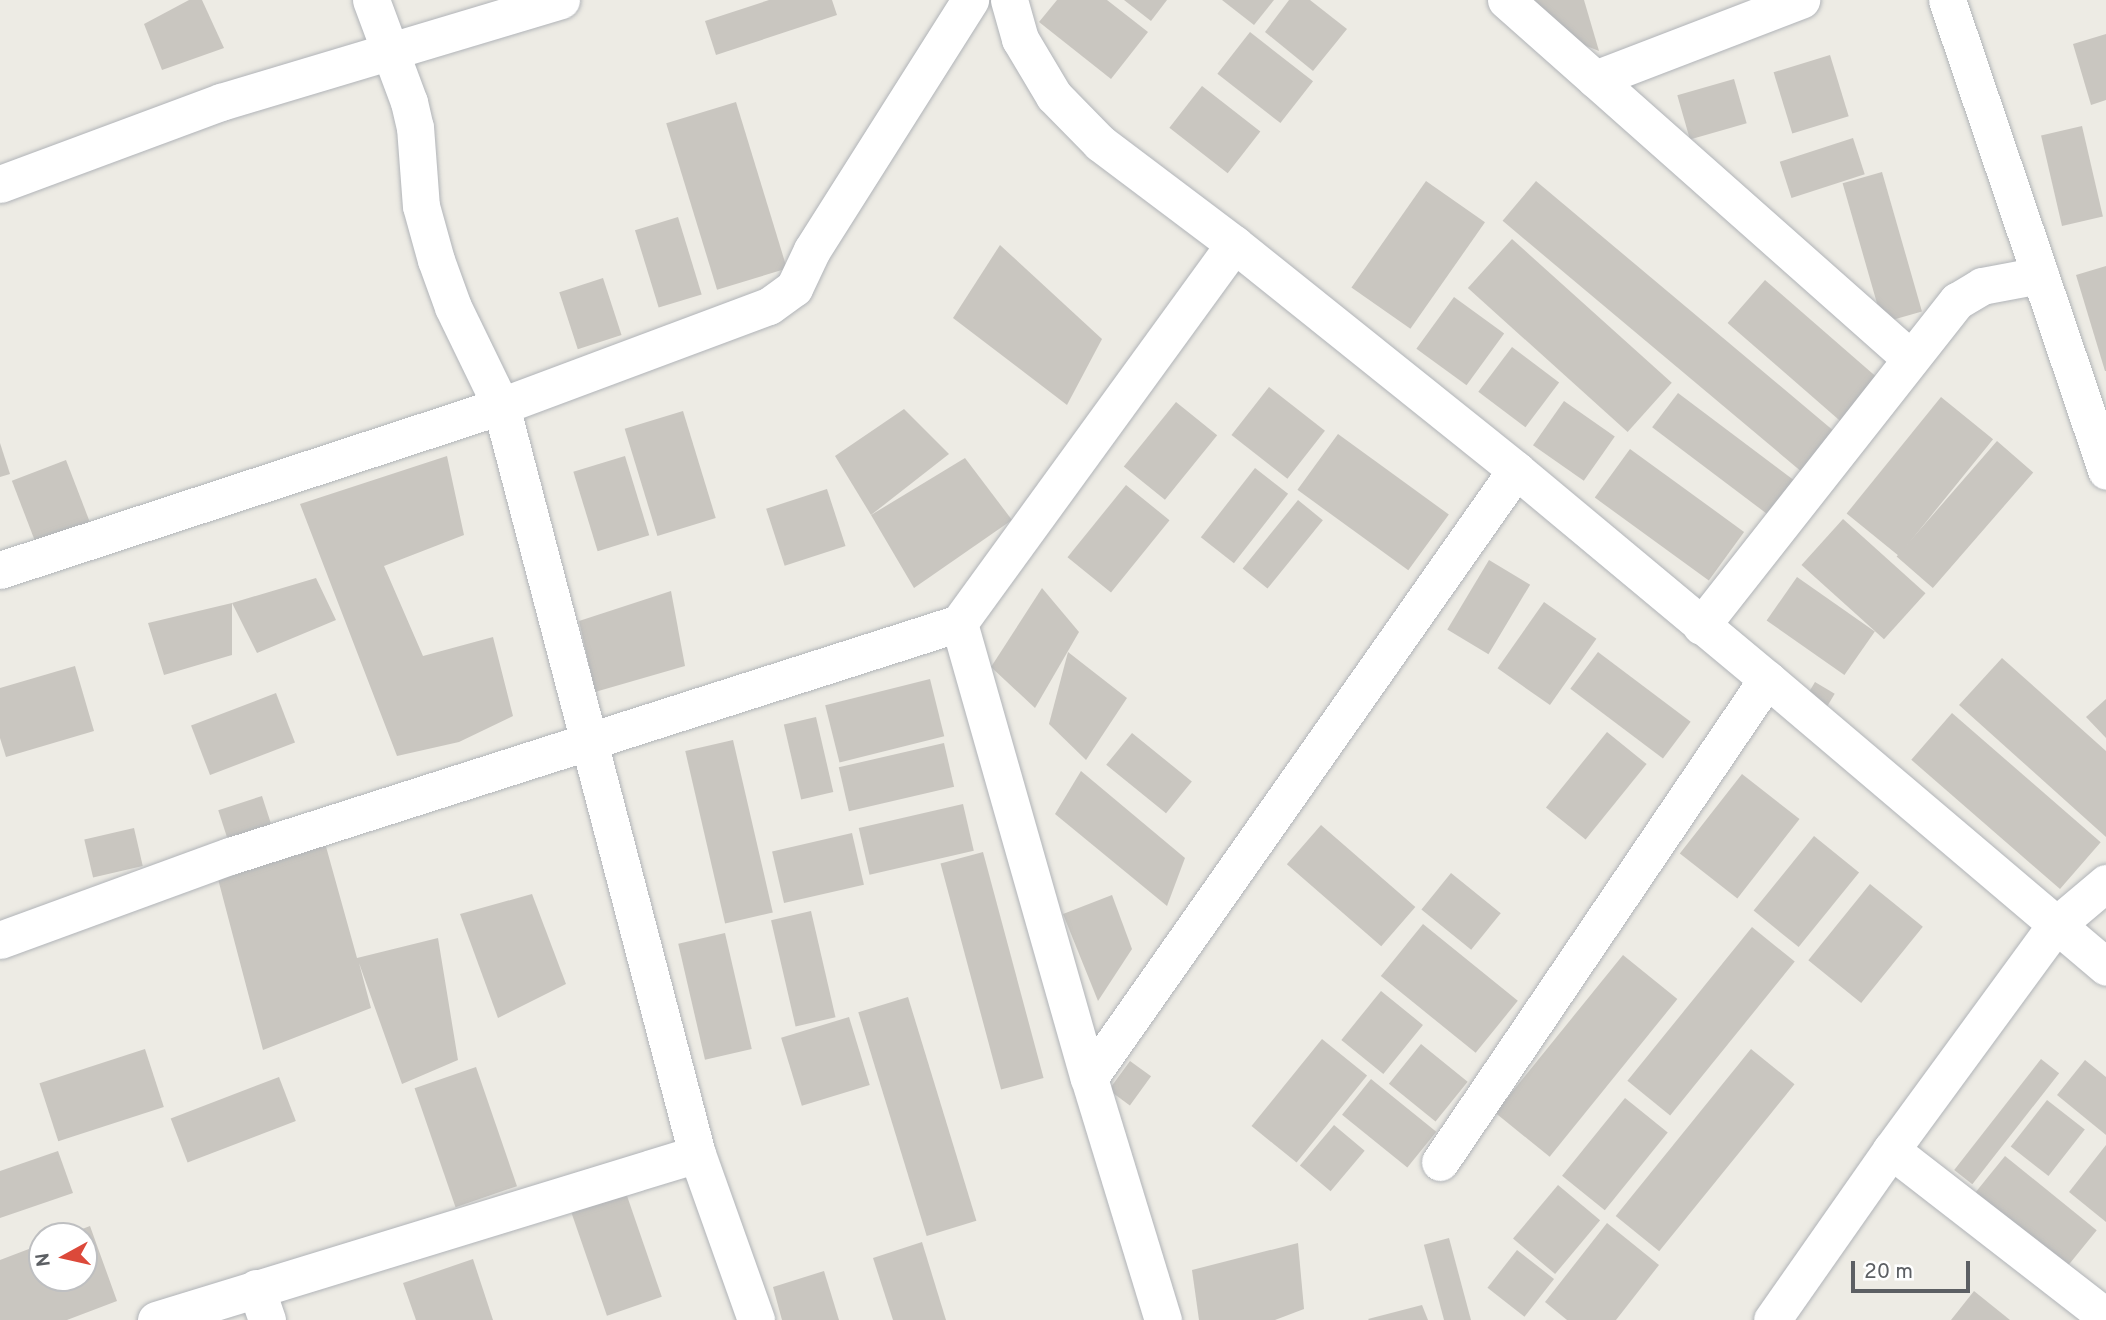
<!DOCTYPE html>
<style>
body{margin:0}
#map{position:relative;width:2106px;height:1320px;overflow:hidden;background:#edebe4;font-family:Overpass,sans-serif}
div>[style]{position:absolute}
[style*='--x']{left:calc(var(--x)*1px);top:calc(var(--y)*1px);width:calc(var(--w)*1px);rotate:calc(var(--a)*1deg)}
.building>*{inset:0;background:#c9c6c0;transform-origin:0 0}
.roads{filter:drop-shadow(0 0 2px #b1b4b8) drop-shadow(0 0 2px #b1b4b8)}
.minor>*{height:37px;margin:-18.5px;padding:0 18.5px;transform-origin:18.5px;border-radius:18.5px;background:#fff}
span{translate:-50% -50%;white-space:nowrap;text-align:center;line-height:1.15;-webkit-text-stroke:5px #fff;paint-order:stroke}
.north{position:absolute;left:28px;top:1222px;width:70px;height:70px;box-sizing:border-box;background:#fff;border:2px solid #bebfc1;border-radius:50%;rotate:262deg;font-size:19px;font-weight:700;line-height:28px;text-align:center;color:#5c5f63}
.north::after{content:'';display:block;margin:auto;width:24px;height:32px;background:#dc493a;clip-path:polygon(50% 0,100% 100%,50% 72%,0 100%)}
.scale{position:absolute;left:1851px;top:1261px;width:119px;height:32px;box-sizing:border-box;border:4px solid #5c5f63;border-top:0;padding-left:9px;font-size:21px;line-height:24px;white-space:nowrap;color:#5c5f63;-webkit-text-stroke:5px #fff;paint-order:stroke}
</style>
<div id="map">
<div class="building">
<i style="clip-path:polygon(189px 0,202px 0,224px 48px,162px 70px,144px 24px)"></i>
<i style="clip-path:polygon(769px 0,832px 0,837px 15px,716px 55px,705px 21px)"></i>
<i style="clip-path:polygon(1057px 0,1107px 0,1148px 32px,1111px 79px,1039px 22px)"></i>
<i style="clip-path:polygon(1124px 0,1167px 0,1151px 21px)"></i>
<i style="clip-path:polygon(1222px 0,1274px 0,1254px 25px)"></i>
<i style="clip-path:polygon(1289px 0,1310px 0,1347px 29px,1313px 71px,1265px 32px)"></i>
<i style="clip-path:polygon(1516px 0,1584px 0,1599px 51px,1546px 30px)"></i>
<i style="left:1250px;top:32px;width:80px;height:53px;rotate:38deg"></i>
<i style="clip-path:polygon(2106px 34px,2106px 100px,2091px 105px,2073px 44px)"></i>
<i style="left:1830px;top:55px;width:64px;height:59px;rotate:73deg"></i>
<i style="left:1734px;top:79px;width:46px;height:59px;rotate:74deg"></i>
<i style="left:1202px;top:86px;width:74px;height:53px;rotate:38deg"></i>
<i style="left:736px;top:102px;width:174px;height:73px;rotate:73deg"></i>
<i style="left:2082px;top:126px;width:93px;height:42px;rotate:77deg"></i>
<i style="left:1853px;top:138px;width:38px;height:77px;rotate:72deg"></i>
<i style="left:1882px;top:172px;width:145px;height:41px;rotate:74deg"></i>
<i style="left:1426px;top:181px;width:72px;height:130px;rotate:35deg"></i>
<i style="left:1536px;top:181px;width:395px;height:52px;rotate:40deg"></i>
<i style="left:678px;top:217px;width:81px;height:45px;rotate:73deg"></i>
<i style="left:1512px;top:239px;width:215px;height:66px;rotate:42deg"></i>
<i style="clip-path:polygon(1000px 245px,1102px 339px,1067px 405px,953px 318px)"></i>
<i style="clip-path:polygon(2106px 266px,2106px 371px,2105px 371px,2076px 275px)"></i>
<i style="left:603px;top:278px;width:60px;height:46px;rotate:72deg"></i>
<i style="left:1765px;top:280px;width:158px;height:57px;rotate:41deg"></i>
<i style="left:1454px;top:297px;width:62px;height:64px;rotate:36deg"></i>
<i style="left:1512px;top:347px;width:59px;height:56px;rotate:37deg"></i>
<i style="left:1269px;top:387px;width:71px;height:61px;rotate:38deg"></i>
<i style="left:1678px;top:393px;width:151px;height:43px;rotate:37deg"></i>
<i style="left:1941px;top:397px;width:67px;height:150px;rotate:39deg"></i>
<i style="left:1564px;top:401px;width:62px;height:54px;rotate:35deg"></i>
<i style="left:1176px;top:402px;width:53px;height:83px;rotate:39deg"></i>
<i style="clip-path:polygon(904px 409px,949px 454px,871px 515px,835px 456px)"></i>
<i style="left:683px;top:411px;width:112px;height:61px;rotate:73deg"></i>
<i style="left:1338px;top:434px;width:137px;height:69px;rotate:36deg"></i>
<i style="left:1997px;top:441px;width:48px;height:153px;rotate:41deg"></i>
<i style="clip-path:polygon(0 443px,10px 474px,0 477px)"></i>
<i style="left:1630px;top:449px;width:141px;height:60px;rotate:36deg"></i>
<i style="clip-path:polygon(447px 456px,464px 535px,384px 566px,423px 656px,493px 637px,513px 716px,459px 742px,397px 756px,300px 504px)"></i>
<i style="left:625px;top:456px;width:83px;height:54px;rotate:73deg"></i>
<i style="clip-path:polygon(965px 458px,1012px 520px,914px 588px,871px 515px)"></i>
<i style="left:66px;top:460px;width:69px;height:58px;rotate:69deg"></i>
<i style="left:1255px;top:468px;width:42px;height:88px;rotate:38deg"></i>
<i style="left:1126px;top:485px;width:56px;height:93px;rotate:39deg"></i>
<i style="left:827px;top:489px;width:60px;height:64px;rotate:72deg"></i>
<i style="left:1298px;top:500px;width:32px;height:88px;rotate:39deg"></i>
<i style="left:1843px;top:519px;width:111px;height:62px;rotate:42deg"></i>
<i style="left:1489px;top:560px;width:48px;height:81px;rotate:31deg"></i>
<i style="left:1797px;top:577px;width:95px;height:53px;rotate:35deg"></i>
<i style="clip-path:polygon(316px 578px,336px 620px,257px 653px,232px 603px,232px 655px,164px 675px,148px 623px,232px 603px)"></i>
<i style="clip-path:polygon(1042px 588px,1079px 632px,1035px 708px,991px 667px)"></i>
<i style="clip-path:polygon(671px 591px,685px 666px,595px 692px,579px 621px)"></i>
<i style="left:1544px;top:602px;width:64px;height:81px;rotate:35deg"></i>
<i style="clip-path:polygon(1068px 652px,1127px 698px,1086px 760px,1049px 724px)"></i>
<i style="left:1598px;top:652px;width:116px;height:46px;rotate:37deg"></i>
<i style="clip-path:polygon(2002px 658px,2106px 751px,2106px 837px,1959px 705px)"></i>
<i style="clip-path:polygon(75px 666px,94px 731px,6px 757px,0 738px,0 688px)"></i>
<i style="left:930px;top:679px;width:59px;height:108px;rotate:76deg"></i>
<i style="left:1815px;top:682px;width:23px;height:27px;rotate:31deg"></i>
<i style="left:276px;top:693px;width:53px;height:91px;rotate:69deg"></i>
<i style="clip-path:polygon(2106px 699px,2106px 738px,2086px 717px)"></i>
<i style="left:1952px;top:713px;width:197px;height:62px;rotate:41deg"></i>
<i style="left:816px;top:717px;width:77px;height:33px;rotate:77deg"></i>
<i style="left:1607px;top:732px;width:51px;height:97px;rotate:39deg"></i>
<i style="left:1132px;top:733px;width:77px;height:41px;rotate:39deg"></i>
<i style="left:733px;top:740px;width:177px;height:49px;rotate:77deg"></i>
<i style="left:944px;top:743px;width:45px;height:108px;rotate:77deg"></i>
<i style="clip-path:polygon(1081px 771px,1185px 858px,1167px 906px,1055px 814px)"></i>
<i style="left:1742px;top:774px;width:73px;height:101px;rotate:38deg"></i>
<i style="left:262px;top:796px;width:32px;height:46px;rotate:72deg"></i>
<i style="left:963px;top:804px;width:48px;height:107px;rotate:77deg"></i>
<i style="left:1321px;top:825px;width:125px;height:52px;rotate:41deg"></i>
<i style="left:134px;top:828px;width:39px;height:51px;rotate:77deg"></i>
<i style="left:852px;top:833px;width:53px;height:82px;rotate:77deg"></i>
<i style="left:1814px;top:836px;width:58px;height:96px;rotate:39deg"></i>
<i style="clip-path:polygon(325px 843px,357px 958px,438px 938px,458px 1060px,402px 1084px,359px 963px,371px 1008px,263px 1050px,218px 879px)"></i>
<i style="left:983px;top:852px;width:234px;height:44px;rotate:75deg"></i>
<i style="left:1451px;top:873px;width:64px;height:47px;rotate:39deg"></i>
<i style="left:1870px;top:884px;width:68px;height:98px;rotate:39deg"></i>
<i style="clip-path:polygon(532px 894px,566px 984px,498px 1018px,460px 914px)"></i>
<i style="clip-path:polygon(1112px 895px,1132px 949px,1098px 1001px,1063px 914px)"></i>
<i style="left:811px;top:911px;width:109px;height:41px;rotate:77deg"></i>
<i style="left:1423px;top:924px;width:122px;height:67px;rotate:39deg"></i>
<i style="left:1752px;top:927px;width:55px;height:198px;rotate:39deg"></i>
<i style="left:725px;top:933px;width:119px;height:48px;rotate:77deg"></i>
<i style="left:1623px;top:955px;width:70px;height:203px;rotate:39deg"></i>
<i style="left:1381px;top:991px;width:54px;height:63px;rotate:39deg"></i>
<i style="left:908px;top:997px;width:234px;height:52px;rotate:73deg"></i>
<i style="left:849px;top:1017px;width:71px;height:71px;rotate:73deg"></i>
<i style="left:1322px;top:1039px;width:58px;height:112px;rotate:39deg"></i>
<i style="left:1421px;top:1044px;width:60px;height:51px;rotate:39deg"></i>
<i style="left:145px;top:1049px;width:61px;height:111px;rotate:72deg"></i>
<i style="left:1751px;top:1049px;width:56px;height:215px;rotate:39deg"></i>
<i style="left:2041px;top:1059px;width:23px;height:141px;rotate:38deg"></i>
<i style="clip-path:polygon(2085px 1060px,2106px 1077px,2106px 1135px,2057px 1095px)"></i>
<i style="left:1130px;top:1061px;width:26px;height:36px;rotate:36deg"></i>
<i style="left:476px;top:1067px;width:126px;height:65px;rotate:71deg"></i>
<i style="left:279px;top:1077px;width:47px;height:116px;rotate:69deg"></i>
<i style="left:1371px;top:1079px;width:84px;height:46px;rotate:39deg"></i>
<i style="left:1625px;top:1098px;width:55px;height:100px;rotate:39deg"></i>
<i style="left:2047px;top:1100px;width:48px;height:59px;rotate:38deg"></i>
<i style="left:1334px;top:1125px;width:40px;height:53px;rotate:40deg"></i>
<i style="clip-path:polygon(2106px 1145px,2106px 1222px,2069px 1192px)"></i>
<i style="clip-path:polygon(58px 1151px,73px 1193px,0 1218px,0 1171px)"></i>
<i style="left:2005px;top:1156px;width:118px;height:48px;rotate:39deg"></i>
<i style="left:1558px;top:1185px;width:55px;height:70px;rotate:40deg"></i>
<i style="left:625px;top:1190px;width:113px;height:58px;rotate:71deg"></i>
<i style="clip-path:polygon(1607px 1223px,1659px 1265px,1616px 1320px,1567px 1320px,1545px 1302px)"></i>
<i style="clip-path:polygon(90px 1226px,117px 1301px,67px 1320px,0 1320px,0 1260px,42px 1244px,42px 1278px,84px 1278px,84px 1236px,64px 1236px)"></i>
<i style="left:1449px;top:1238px;width:85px;height:26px;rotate:75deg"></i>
<i style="clip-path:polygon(922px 1242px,946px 1320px,893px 1320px,873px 1258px)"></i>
<i style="clip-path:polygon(1298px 1243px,1304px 1309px,1275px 1320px,1199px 1320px,1192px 1270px)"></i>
<i style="left:1517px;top:1250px;width:47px;height:48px;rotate:38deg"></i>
<i style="clip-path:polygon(473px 1259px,493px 1320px,416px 1320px,403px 1283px)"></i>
<i style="clip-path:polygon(824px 1271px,839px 1320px,782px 1320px,773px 1287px)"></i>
<i style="clip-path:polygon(1974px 1291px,2010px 1320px,1951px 1320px)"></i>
<i style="clip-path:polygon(1422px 1305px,1428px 1320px,1369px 1320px,1368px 1319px)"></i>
</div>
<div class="roads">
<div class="minor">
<i style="--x:371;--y:0;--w:109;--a:69.6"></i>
<i style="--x:409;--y:102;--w:26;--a:77"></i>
<i style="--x:415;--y:127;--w:79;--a:85.7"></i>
<i style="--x:421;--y:206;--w:56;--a:74.5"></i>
<i style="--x:436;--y:260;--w:50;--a:70.1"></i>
<i style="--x:453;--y:307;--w:110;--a:64.1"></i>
<i style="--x:501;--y:406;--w:773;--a:75.32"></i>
<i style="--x:697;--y:1154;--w:176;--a:70.4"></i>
<i style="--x:1009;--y:0;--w:41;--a:74.2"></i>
<i style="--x:1020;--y:39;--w:66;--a:59.2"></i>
<i style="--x:1054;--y:96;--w:66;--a:45.6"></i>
<i style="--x:1100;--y:143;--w:168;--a:37"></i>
<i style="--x:1234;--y:244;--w:361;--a:38.7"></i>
<i style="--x:1516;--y:470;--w:327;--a:39.8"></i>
<i style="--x:1767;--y:679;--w:445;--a:40.3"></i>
<i style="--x:1506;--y:0;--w:540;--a:41.55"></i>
<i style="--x:1947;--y:0;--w:497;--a:71.3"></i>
<i style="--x:1595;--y:79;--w:221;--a:-21"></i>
<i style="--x:0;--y:184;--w:236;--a:-20.4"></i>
<i style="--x:221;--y:102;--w:355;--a:-16.7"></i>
<i style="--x:0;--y:570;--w:527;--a:-18.13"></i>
<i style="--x:501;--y:406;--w:286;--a:-20.5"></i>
<i style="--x:769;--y:306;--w:31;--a:-36"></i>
<i style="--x:794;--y:288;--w:42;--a:-64.7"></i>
<i style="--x:812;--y:250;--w:296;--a:-57.7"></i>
<i style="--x:959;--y:623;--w:473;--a:74.1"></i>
<i style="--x:1089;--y:1078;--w:253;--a:73"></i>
<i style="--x:1701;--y:626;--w:414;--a:-51.8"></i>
<i style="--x:1957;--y:301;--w:29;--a:-31"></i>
<i style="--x:1982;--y:286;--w:59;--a:-10.7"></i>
<i style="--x:0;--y:940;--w:245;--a:-20.1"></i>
<i style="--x:230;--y:856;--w:765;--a:-17.72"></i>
<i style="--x:959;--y:623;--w:468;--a:-54"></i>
<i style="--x:1089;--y:1078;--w:743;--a:-54.92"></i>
<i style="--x:1891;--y:1150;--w:272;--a:37.8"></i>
<i style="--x:1440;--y:1162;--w:583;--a:-55.9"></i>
<i style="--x:256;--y:1288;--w:34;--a:71"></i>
<i style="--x:156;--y:1320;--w:566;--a:-17.06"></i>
<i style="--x:1772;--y:1320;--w:208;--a:-55"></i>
<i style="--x:1891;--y:1150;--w:278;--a:-53.8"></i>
<i style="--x:2055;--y:926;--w:67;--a:-40.1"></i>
</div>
</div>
<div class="north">N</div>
<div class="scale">20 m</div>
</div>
